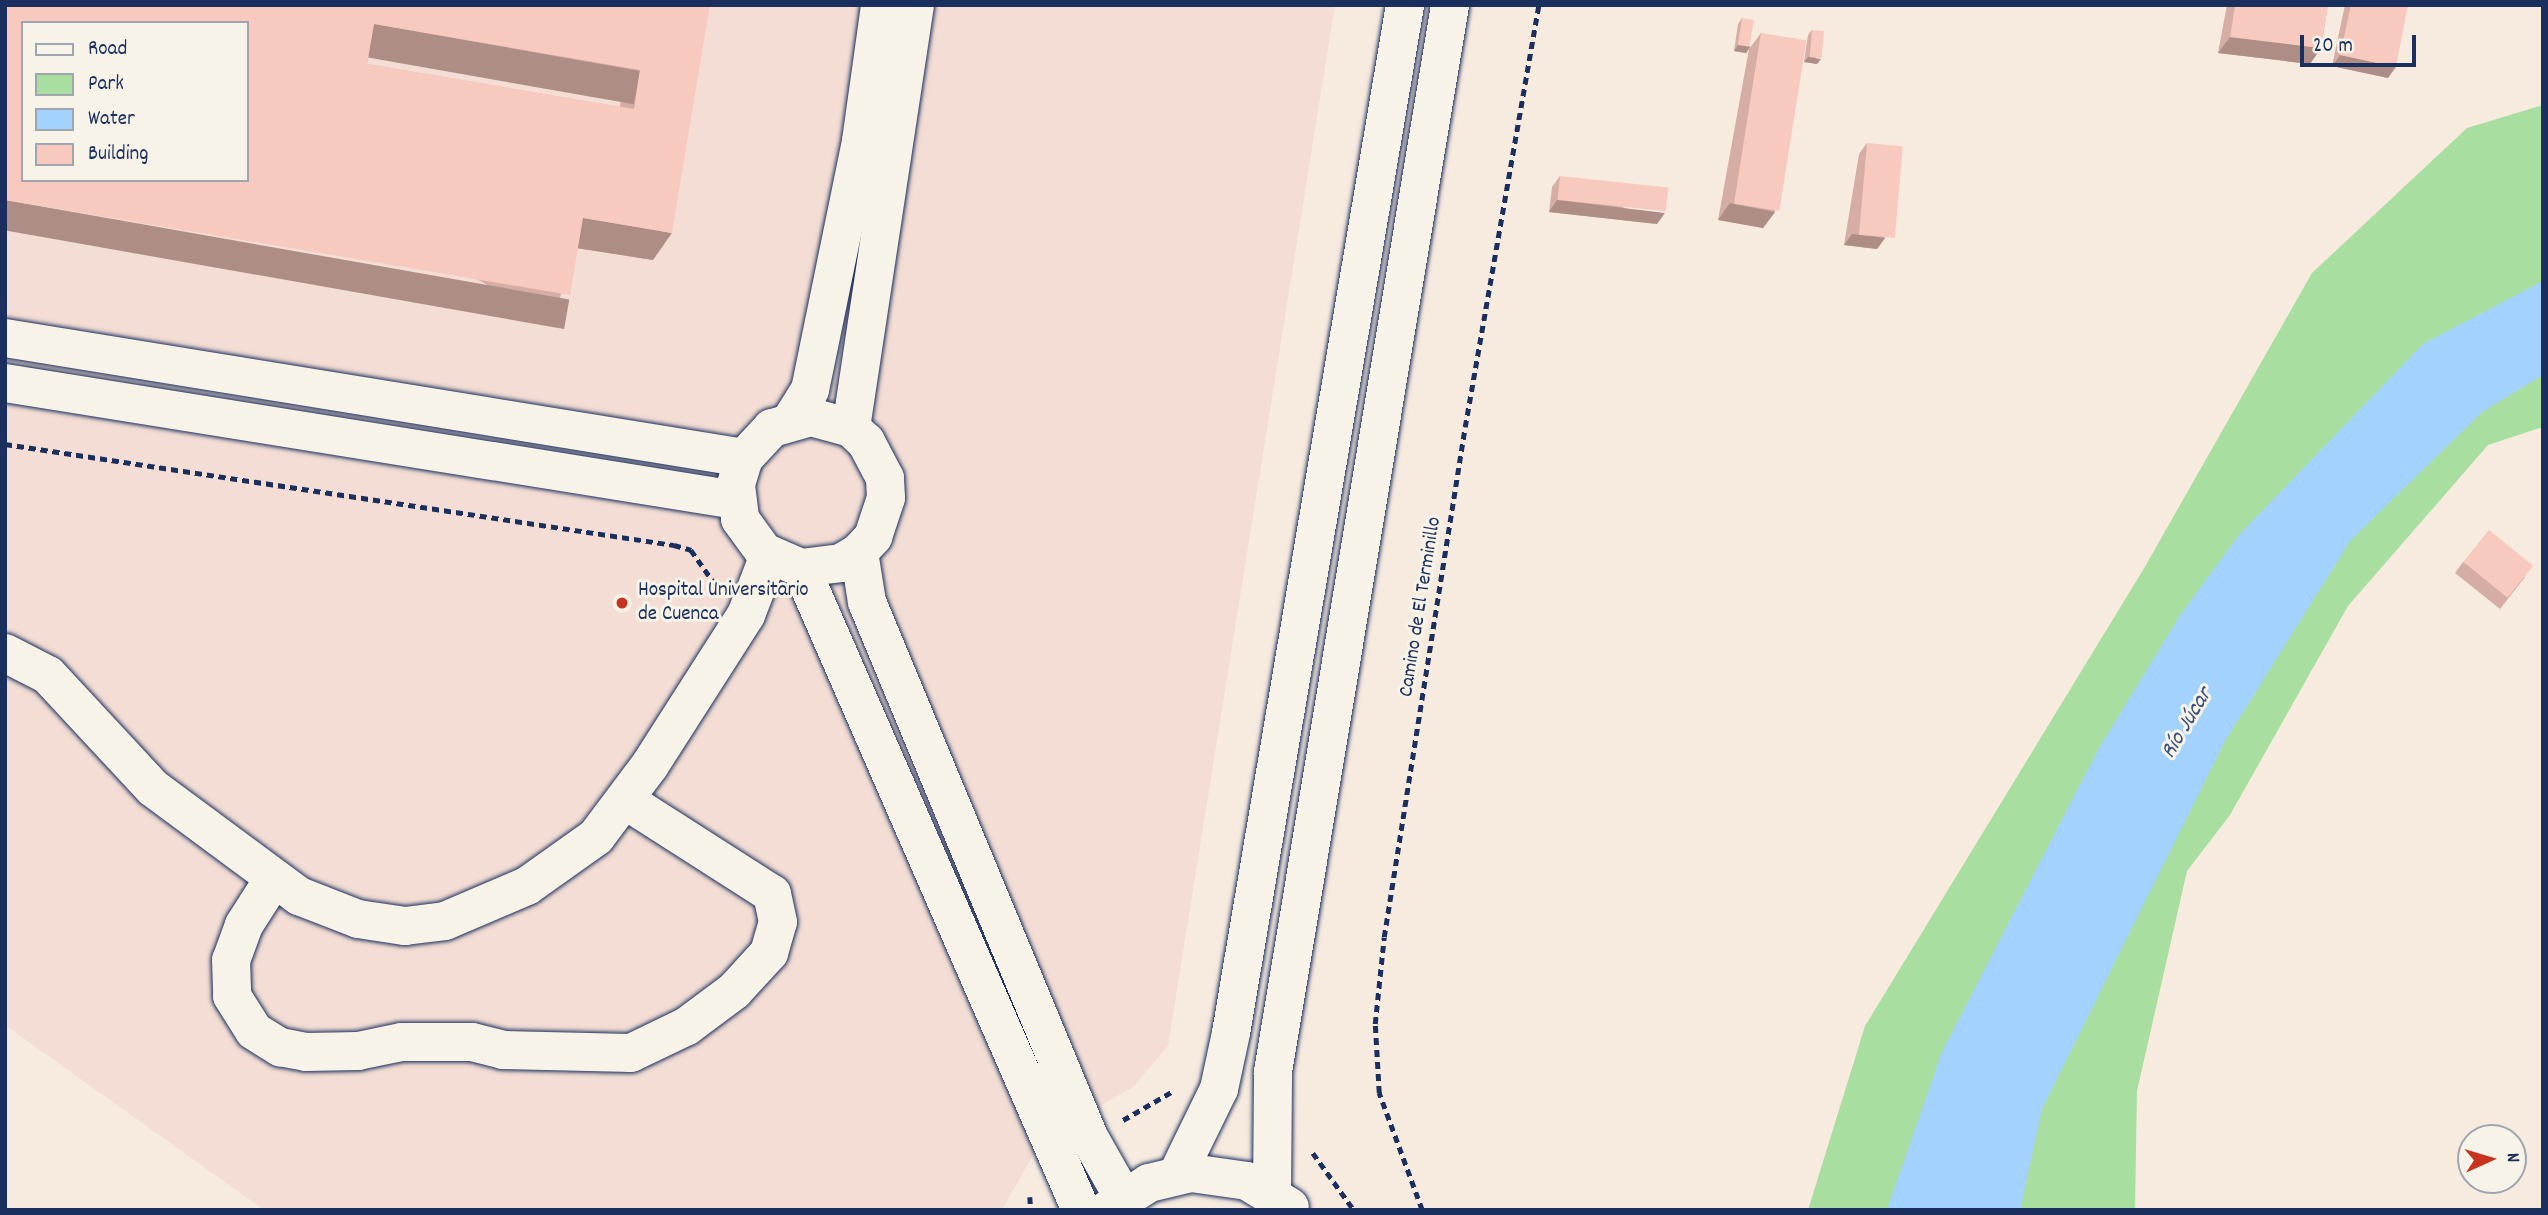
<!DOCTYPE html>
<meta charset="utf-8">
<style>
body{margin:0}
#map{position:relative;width:2548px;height:1215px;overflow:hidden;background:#f7ebe0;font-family:Dekko,sans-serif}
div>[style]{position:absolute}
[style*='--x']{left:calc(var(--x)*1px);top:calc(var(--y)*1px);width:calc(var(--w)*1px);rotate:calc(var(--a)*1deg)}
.built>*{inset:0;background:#f3ddd4}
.green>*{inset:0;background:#a8dea0}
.water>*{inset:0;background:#a3d2ff}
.path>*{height:4.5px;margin-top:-2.25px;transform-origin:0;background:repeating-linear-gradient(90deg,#1b2f5e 0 7px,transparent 0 12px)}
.roads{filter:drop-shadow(0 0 2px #1b2f5e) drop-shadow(0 0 2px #1b2f5e)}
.minor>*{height:38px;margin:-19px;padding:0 19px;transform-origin:19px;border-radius:19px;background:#f7f3e8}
.wall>*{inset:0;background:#d5ada4}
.shaded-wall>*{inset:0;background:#ae8d86;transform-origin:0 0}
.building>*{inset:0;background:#f8c9bf;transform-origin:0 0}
.dots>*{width:19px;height:19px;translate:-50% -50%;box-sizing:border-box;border:4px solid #f7f3e8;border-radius:50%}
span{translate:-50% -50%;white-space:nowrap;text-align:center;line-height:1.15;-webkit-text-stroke:6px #f7f3e8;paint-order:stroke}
.poi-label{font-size:21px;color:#1b2f5e}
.left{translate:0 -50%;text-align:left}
.street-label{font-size:21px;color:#1b2f5e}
.water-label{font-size:23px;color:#36507e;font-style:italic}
.frame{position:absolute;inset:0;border:7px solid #1b2f5e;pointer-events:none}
.legend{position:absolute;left:21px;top:21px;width:228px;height:161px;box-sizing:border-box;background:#f7f3e8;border:2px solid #9fa5b1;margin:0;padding:9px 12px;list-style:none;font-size:21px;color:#1b2f5e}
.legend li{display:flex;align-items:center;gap:14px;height:35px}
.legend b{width:35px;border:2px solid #9fa5b1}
.north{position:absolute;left:2457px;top:1124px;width:70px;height:70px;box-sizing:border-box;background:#f7f3e8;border:2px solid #9fa5b1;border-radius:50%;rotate:86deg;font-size:19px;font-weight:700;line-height:28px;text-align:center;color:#1b2f5e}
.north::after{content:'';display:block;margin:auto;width:24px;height:32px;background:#c8321e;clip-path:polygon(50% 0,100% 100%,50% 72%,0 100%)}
.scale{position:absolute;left:2300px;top:35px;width:116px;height:32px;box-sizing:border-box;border:4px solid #1b2f5e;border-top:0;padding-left:9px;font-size:21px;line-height:24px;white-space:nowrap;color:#1b2f5e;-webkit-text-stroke:5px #f7f3e8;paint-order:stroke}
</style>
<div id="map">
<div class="built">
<i style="clip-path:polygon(evenodd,5px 5px,1335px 5px,1168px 1046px,1133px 1087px,1042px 1139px,1002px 1210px,264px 1210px,5px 1025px,5px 5px,23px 23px,247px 23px,247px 180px,23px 180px,23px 23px)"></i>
</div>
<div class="green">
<i style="clip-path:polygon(2543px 105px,2543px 427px,2488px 445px,2348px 606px,2230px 815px,2187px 871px,2137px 1091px,2135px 1210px,1808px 1210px,1865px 1026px,2143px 570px,2312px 273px,2467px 128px)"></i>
</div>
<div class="water">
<i style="clip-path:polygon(2543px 281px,2543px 375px,2482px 412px,2350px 541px,2225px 741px,2042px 1109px,2020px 1210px,1887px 1210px,1942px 1052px,2099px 748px,2181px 614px,2239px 535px,2423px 344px)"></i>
</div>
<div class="path">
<i style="--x:5;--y:444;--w:677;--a:8.59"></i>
<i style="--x:674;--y:545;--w:18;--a:16"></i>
<i style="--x:691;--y:550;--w:42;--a:54.8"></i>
<i style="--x:1123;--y:1120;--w:58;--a:-30.1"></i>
<i style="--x:1313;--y:1153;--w:70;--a:54.3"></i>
<i style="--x:1030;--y:1197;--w:13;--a:86"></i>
<i style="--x:1422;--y:1210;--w:125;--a:-110.2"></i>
<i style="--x:1379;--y:1093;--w:69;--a:-93.3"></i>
<i style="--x:1375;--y:1024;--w:87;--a:-84.1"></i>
<i style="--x:1384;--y:937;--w:516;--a:-80.98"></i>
<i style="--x:1465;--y:427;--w:428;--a:-80.1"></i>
</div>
<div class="roads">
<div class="minor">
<i style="--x:5;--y:338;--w:749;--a:9.22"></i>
<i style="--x:5;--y:383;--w:740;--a:9.09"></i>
<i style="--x:791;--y:420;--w:36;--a:-58"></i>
<i style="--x:810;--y:390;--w:254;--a:-78.4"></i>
<i style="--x:861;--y:141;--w:137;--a:-82"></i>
<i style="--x:851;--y:428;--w:428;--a:-81.4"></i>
<i style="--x:859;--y:552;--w:51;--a:80.9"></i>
<i style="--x:867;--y:602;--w:579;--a:67.46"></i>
<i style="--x:1089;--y:1137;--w:69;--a:60.5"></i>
<i style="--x:801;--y:568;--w:40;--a:-7.1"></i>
<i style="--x:841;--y:563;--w:21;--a:-31"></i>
<i style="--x:859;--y:552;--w:21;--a:-47"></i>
<i style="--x:873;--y:537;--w:41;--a:-71.6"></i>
<i style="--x:886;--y:498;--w:20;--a:-93"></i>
<i style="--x:885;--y:478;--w:41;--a:-117.8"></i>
<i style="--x:866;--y:442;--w:21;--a:-137"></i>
<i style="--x:851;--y:428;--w:41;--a:-164.6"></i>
<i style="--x:811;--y:417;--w:41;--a:164.2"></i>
<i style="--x:772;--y:428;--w:41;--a:133"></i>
<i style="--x:744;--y:458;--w:28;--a:107"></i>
<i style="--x:736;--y:485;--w:34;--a:83"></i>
<i style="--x:740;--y:519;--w:41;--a:54"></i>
<i style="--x:764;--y:552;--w:40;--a:23.4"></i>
<i style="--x:801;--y:568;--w:700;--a:66.44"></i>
<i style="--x:5;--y:653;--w:48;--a:27.1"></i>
<i style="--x:48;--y:675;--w:154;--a:47.1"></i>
<i style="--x:153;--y:788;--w:182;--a:36.5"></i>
<i style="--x:299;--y:896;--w:63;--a:21.3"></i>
<i style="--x:358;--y:919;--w:48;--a:8.5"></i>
<i style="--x:405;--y:926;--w:40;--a:-7.1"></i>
<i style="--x:445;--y:921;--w:89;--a:-23.1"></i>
<i style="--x:527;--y:886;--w:85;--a:-35.4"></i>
<i style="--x:596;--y:837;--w:90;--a:-53.1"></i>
<i style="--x:650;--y:765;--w:178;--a:-57.4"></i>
<i style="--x:746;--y:615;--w:64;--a:-69"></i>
<i style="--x:274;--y:878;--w:56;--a:122.6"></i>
<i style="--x:244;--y:925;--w:37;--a:110"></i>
<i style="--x:231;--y:960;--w:36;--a:88"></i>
<i style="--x:232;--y:996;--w:41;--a:57.8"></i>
<i style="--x:254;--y:1031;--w:31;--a:32"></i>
<i style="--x:280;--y:1047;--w:26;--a:11"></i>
<i style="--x:306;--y:1052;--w:52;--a:-1.1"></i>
<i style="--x:358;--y:1051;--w:45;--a:-11.6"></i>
<i style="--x:402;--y:1042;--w:70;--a:0"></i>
<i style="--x:472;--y:1042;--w:32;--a:14"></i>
<i style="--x:503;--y:1050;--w:128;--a:1.3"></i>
<i style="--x:631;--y:1053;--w:62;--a:-25.7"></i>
<i style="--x:687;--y:1026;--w:59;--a:-36.7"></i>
<i style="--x:734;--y:991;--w:52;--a:-47.4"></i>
<i style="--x:769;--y:953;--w:32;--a:-74"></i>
<i style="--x:778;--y:922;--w:29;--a:-102"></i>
<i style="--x:772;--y:894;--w:174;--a:-147.4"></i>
<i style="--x:1177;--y:1175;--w:96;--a:-64"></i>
<i style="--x:1219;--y:1089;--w:57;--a:-77.9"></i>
<i style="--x:1231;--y:1033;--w:1043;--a:-80.39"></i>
<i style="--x:1272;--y:1194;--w:122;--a:-89.5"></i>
<i style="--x:1273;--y:1072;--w:1082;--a:-80.58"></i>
<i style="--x:1107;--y:1210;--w:50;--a:-32.7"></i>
<i style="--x:1149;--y:1183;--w:43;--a:-13.4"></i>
<i style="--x:1191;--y:1173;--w:57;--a:8.1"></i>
<i style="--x:1247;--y:1181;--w:50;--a:31.2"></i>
</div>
</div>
<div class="wall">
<i style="clip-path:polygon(evenodd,5px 5px,710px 5px,653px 260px,578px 248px,551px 322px,5px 5px,369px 54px,621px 97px,620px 107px,367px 64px,369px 54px)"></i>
<i style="clip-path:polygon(2227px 5px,2328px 5px,2321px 48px,2310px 64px,2218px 53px)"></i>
<i style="clip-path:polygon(2345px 5px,2408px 5px,2388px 78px,2332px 66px)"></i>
<i style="clip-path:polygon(1742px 18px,1750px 47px,1746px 53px,1734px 51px,1738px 24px)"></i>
<i style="clip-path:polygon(1812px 30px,1817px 64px,1804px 62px,1808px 35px)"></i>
<i style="clip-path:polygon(1761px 33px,1775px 212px,1763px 228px,1718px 220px,1749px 49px)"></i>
<i style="clip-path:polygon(1867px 143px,1885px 238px,1877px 249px,1844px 245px,1859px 154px)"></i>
<i style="clip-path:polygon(1560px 176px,1657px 224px,1549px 212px,1552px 187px)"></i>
<i style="clip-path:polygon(2463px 562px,2525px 577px,2500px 609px,2455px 573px)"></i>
</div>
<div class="shaded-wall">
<i style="left:374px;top:24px;width:270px;height:34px;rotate:10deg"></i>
<i style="clip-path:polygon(2230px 37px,2321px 48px,2310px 64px,2218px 53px)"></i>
<i style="clip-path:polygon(1738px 45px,1750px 47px,1746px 53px,1734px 51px)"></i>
<i style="clip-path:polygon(2340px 55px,2396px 67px,2388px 78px,2332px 66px)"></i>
<i style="clip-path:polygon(1808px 57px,1821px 59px,1817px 64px,1804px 62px)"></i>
<i style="left:5px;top:200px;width:573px;height:30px;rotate:10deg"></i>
<i style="clip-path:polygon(1557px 200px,1665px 213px,1657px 224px,1549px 212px)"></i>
<i style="clip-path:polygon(1730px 203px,1775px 212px,1763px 228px,1718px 220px)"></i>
<i style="clip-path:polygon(583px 218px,672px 233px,653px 260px,563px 246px)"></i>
<i style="clip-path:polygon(1852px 234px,1885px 238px,1877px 249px,1844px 245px)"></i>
</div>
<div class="building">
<i style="clip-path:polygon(evenodd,5px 5px,710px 5px,672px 233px,583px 218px,570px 295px,5px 200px,5px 5px,23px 23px,247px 23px,247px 180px,23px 180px,23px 23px,5px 5px,374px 24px,640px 70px,634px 109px,367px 64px,374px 24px)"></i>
<i style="clip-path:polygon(2235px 5px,2328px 5px,2321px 48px,2230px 37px)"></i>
<i style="clip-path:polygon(2351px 5px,2408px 5px,2396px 67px,2340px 55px)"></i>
<i style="left:1742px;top:18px;width:12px;height:27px;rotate:9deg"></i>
<i style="left:1812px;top:30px;width:12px;height:27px;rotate:5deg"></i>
<i style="left:1761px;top:33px;width:46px;height:173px;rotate:9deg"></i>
<i style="left:1867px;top:143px;width:36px;height:92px;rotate:5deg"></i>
<i style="left:1560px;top:176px;width:109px;height:24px;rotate:6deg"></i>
<i style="left:2489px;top:530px;width:57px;height:41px;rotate:39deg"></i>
</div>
<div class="dots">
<i style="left:622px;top:603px;background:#c8321e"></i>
</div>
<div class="poi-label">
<span class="left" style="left:638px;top:603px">Hospital Universitario<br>de Cuenca</span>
</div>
<div class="street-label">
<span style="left:1421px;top:607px;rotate:-81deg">Camino de El Terminillo</span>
</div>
<div class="water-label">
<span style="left:2188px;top:724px;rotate:-59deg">Río Júcar</span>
</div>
<div class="frame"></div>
<ul class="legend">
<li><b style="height:9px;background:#f7f3e8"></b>Road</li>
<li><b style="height:19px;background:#a8dea0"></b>Park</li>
<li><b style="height:19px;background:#a3d2ff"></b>Water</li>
<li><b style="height:19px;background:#f8c9bf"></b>Building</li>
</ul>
<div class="north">N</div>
<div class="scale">20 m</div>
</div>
